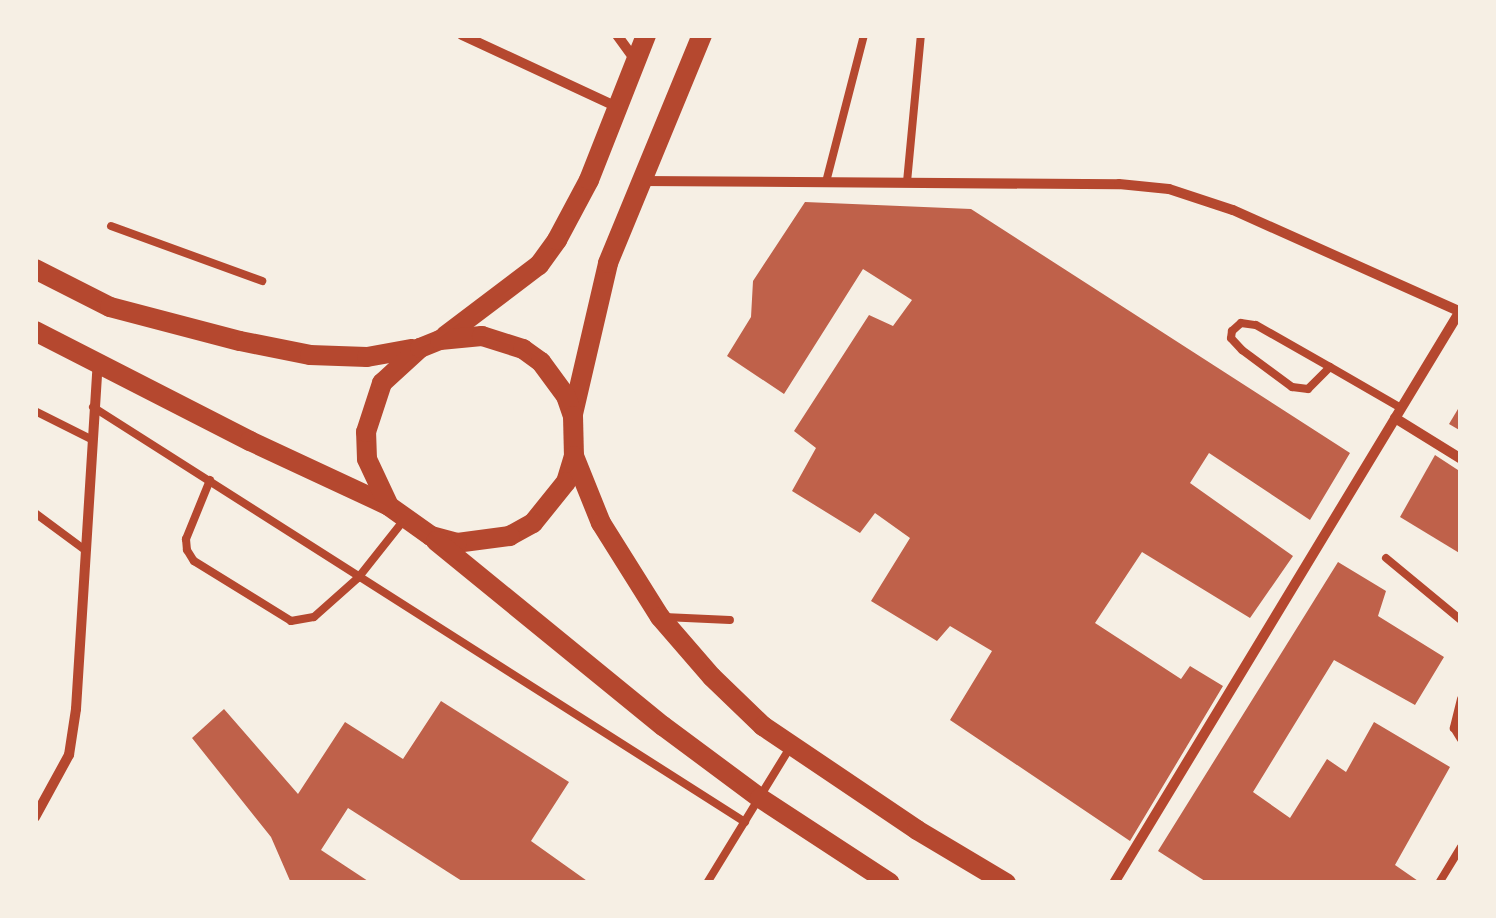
<!DOCTYPE html>
<style>
body{margin:0}
#map{position:relative;width:1496px;height:918px;overflow:hidden;background:#f6efe4;font-family:"DM Sans",sans-serif}
div>[style]{position:absolute}
[style*='--x']{left:calc(var(--x)*1px);top:calc(var(--y)*1px);width:calc(var(--w)*1px);rotate:calc(var(--a)*1deg)}
.building>*{inset:0;background:#bf614a}
.service>*{height:8px;margin:-4px;padding:0 4px;transform-origin:4px;border-radius:4px;background:#b5482f}
.minor>*{height:10px;margin:-5px;padding:0 5px;transform-origin:5px;border-radius:5px;background:#b5482f}
.secondary>*{height:20px;margin:-10px;padding:0 10px;transform-origin:10px;border-radius:10px;background:#b5482f}
span{translate:-50% -50%;white-space:nowrap;text-align:center;line-height:1.15;-webkit-text-stroke:8px #f6efe4;paint-order:stroke}
.frame{position:absolute;inset:0;border:38px solid #f6efe4;pointer-events:none}
</style>
<div id="map">
<div class="building">
<i style="clip-path:polygon(805px 202px,971px 209px,1350px 453px,1310px 520px,1209px 453px,1190px 483px,1293px 556px,1250px 618px,1142px 552px,1095px 623px,1181px 679px,1190px 666px,1223px 686px,1130px 841px,950px 720px,992px 651px,950px 626px,937px 641px,871px 601px,910px 538px,875px 513px,860px 533px,792px 491px,816px 448px,794px 431px,869px 315px,893px 326px,912px 300px,863px 269px,784px 394px,727px 356px,751px 317px,753px 281px)"></i>
<i style="clip-path:polygon(1461px 404px,1461px 431px,1449px 424px)"></i>
<i style="clip-path:polygon(1435px 455px,1461px 472px,1461px 554px,1400px 517px)"></i>
<i style="clip-path:polygon(1338px 562px,1386px 591px,1378px 616px,1444px 657px,1415px 705px,1334px 660px,1253px 792px,1290px 818px,1327px 759px,1346px 772px,1374px 722px,1450px 767px,1395px 865px,1421px 883px,1208px 883px,1158px 851px)"></i>
<i style="clip-path:polygon(441px 701px,569px 782px,531px 841px,590px 883px,465px 883px,348px 808px,321px 850px,371px 883px,291px 883px,271px 837px,192px 738px,224px 709px,298px 794px,345px 722px,403px 759px)"></i>
</div>
<div class="service">
<i style="--x:826;--y:182;--w:152;--a:-75.5"></i>
<i style="--x:907;--y:182;--w:148;--a:-84.6"></i>
<i style="--x:111;--y:226;--w:161;--a:20"></i>
<i style="--x:1330;--y:367;--w:31;--a:135"></i>
<i style="--x:1308;--y:389;--w:16;--a:-173"></i>
<i style="--x:1292;--y:387;--w:62;--a:-143.5"></i>
<i style="--x:1242;--y:350;--w:16;--a:-133"></i>
<i style="--x:1231;--y:338;--w:7;--a:-82"></i>
<i style="--x:1232;--y:331;--w:12;--a:-42"></i>
<i style="--x:1241;--y:323;--w:15;--a:8"></i>
<i style="--x:1256;--y:325;--w:85;--a:29.6"></i>
<i style="--x:1330;--y:367;--w:82;--a:30"></i>
<i style="--x:93;--y:407;--w:773;--a:32.48"></i>
<i style="--x:35;--y:411;--w:63;--a:26.6"></i>
<i style="--x:210;--y:480;--w:64;--a:112.1"></i>
<i style="--x:186;--y:539;--w:11;--a:85"></i>
<i style="--x:187;--y:550;--w:13;--a:58"></i>
<i style="--x:194;--y:561;--w:114;--a:31.7"></i>
<i style="--x:291;--y:621;--w:23;--a:-10"></i>
<i style="--x:314;--y:617;--w:59;--a:-41.6"></i>
<i style="--x:358;--y:578;--w:74;--a:-51.6"></i>
<i style="--x:35;--y:513;--w:62;--a:36.5"></i>
<i style="--x:1386;--y:558;--w:97;--a:39.6"></i>
<i style="--x:664;--y:617;--w:66;--a:2.6"></i>
<i style="--x:1461;--y:699;--w:30;--a:104"></i>
<i style="--x:1454;--y:728;--w:13;--a:58"></i>
<i style="--x:707;--y:883;--w:161;--a:-58.5"></i>
<i style="--x:1439;--y:883;--w:42;--a:-58.6"></i>
</div>
<div class="minor">
<i style="--x:462;--y:35;--w:171;--a:24.9"></i>
<i style="--x:617;--y:35;--w:29;--a:54"></i>
<i style="--x:642;--y:181;--w:477;--a:0.4"></i>
<i style="--x:1119;--y:184;--w:50;--a:5.7"></i>
<i style="--x:1169;--y:189;--w:67;--a:18.2"></i>
<i style="--x:1233;--y:210;--w:250;--a:24.1"></i>
<i style="--x:1395;--y:418;--w:78;--a:31.8"></i>
<i style="--x:35;--y:817;--w:71;--a:-61.3"></i>
<i style="--x:69;--y:755;--w:47;--a:-81.3"></i>
<i style="--x:76;--y:709;--w:346;--a:-86.4"></i>
<i style="--x:1114;--y:883;--w:669;--a:-58.83"></i>
</div>
<div class="secondary">
<i style="--x:35;--y:269;--w:84;--a:26.9"></i>
<i style="--x:110;--y:307;--w:134;--a:14.7"></i>
<i style="--x:240;--y:341;--w:71;--a:11.3"></i>
<i style="--x:310;--y:355;--w:57;--a:2"></i>
<i style="--x:367;--y:357;--w:46;--a:-10.1"></i>
<i style="--x:35;--y:331;--w:242;--a:27.1"></i>
<i style="--x:250;--y:441;--w:151;--a:25"></i>
<i style="--x:445;--y:336;--w:118;--a:-37.1"></i>
<i style="--x:539;--y:265;--w:31;--a:-54"></i>
<i style="--x:557;--y:240;--w:68;--a:-61.9"></i>
<i style="--x:589;--y:180;--w:156;--a:-68.5"></i>
<i style="--x:573;--y:414;--w:155;--a:-76.9"></i>
<i style="--x:608;--y:263;--w:247;--a:-67.6"></i>
<i style="--x:574;--y:456;--w:27;--a:107"></i>
<i style="--x:566;--y:482;--w:53;--a:128.8"></i>
<i style="--x:533;--y:523;--w:26;--a:151"></i>
<i style="--x:510;--y:536;--w:53;--a:172.5"></i>
<i style="--x:457;--y:543;--w:27;--a:-165"></i>
<i style="--x:431;--y:536;--w:52;--a:-144.5"></i>
<i style="--x:389;--y:506;--w:52;--a:-115.1"></i>
<i style="--x:367;--y:459;--w:27;--a:-92"></i>
<i style="--x:366;--y:432;--w:52;--a:-71.9"></i>
<i style="--x:382;--y:383;--w:52;--a:-42.6"></i>
<i style="--x:420;--y:348;--w:22;--a:-22"></i>
<i style="--x:440;--y:340;--w:42;--a:-5.4"></i>
<i style="--x:482;--y:336;--w:43;--a:17.6"></i>
<i style="--x:523;--y:349;--w:22;--a:36"></i>
<i style="--x:541;--y:362;--w:42;--a:53.7"></i>
<i style="--x:566;--y:396;--w:21;--a:71"></i>
<i style="--x:573;--y:416;--w:40;--a:88.6"></i>
<i style="--x:574;--y:456;--w:72;--a:68.1"></i>
<i style="--x:601;--y:523;--w:111;--a:57.9"></i>
<i style="--x:660;--y:617;--w:79;--a:49.1"></i>
<i style="--x:712;--y:677;--w:71;--a:43.9"></i>
<i style="--x:763;--y:726;--w:186;--a:34"></i>
<i style="--x:917;--y:830;--w:104;--a:30.8"></i>
<i style="--x:436;--y:541;--w:293;--a:39.2"></i>
<i style="--x:663;--y:726;--w:121;--a:36.6"></i>
<i style="--x:760;--y:798;--w:155;--a:33.2"></i>
</div>
<div class="frame"></div>
</div>
